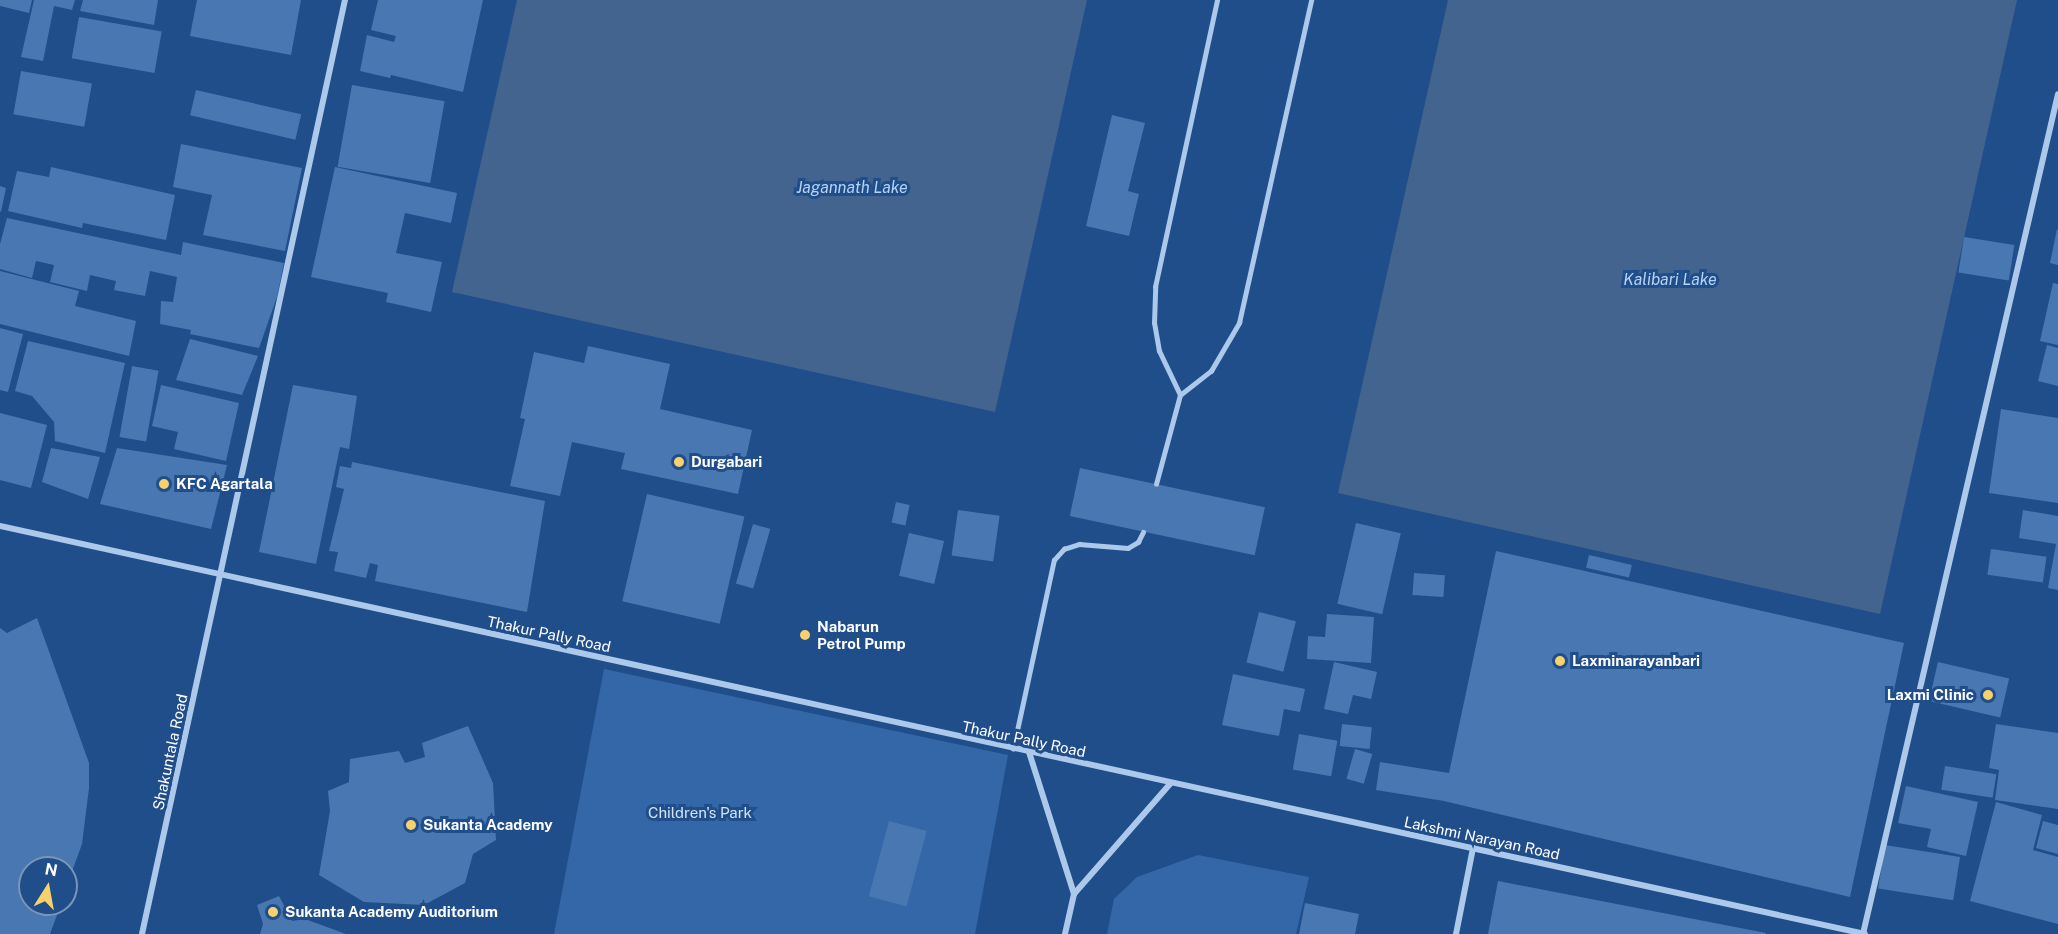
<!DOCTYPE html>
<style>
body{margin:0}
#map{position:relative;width:2058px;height:934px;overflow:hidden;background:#204e8a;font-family:"Public Sans",sans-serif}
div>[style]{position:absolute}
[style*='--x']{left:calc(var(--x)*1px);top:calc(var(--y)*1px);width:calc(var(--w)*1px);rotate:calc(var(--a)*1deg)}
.green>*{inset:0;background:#3467a8}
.water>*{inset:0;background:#43648f}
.building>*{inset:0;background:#4977b2;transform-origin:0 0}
.lane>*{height:4.5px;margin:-2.25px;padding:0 2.25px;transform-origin:2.25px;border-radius:2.25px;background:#acc8eb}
.street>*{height:6px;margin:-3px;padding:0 3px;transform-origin:3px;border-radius:3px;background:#acc8eb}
.dots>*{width:16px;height:16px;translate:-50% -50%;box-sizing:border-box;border:3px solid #204e8a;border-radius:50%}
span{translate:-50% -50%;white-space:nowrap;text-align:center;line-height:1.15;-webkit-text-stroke:6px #204e8a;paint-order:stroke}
.poi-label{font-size:15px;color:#fff;font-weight:700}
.left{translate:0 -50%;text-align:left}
.right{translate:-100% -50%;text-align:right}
.street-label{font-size:15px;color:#fff}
.park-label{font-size:15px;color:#d1e3f8}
.water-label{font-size:16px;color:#b8d2f2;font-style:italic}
.north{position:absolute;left:18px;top:856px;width:60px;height:60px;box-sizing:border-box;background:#204e8a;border:2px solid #7995b9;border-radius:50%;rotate:11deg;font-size:16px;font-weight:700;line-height:24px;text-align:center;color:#fff}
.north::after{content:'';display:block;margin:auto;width:21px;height:27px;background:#f8d16d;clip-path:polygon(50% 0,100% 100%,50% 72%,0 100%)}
</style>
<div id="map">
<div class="green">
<i style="clip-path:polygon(604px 669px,1008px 755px,975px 934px,554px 934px)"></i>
<i style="clip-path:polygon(1198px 855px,1309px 877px,1296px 934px,1107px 934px,1114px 899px,1137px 877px)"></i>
</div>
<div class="water">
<i style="clip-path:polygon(517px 0,1087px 0,995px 412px,452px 292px)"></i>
<i style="clip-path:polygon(1448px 0,2017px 0,1880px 614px,1338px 493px)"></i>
</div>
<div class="building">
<i style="clip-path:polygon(0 0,32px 0,29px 13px,0 6px)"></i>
<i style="clip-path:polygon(34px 0,75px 0,72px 10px,54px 6px,43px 61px,21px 57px)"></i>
<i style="clip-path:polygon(83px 0,158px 0,154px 25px,80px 11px)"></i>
<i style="clip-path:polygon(197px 0,301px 0,291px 55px,190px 36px)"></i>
<i style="clip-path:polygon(378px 0,483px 0,463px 92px,391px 75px,390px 78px,360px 71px,367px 35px,394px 42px,396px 36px,371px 30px)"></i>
<i style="left:79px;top:17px;width:84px;height:42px;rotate:10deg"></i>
<i style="left:21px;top:71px;width:72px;height:44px;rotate:10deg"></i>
<i style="left:352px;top:85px;width:94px;height:83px;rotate:10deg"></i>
<i style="left:196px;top:90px;width:108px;height:26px;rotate:13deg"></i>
<i style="clip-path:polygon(1112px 115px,1145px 123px,1128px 191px,1139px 194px,1129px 236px,1086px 226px)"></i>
<i style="clip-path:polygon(181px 144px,302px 168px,285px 251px,203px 235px,212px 195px,173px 187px)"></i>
<i style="clip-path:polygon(51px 167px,175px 195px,166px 240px,83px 223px,82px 228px,8px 211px,17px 171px,49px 177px)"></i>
<i style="clip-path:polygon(335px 167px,457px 193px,451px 223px,405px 213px,396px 253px,442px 262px,431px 312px,386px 302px,388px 293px,311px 277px)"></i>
<i style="clip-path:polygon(0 186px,6px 188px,1px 212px,0 211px)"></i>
<i style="clip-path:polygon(7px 218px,181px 255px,183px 242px,284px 263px,277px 297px,259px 348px,190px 334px,191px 330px,160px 324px,161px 301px,173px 302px,177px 277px,150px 271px,145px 296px,114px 290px,116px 281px,90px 275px,87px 291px,50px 282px,54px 265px,36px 261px,32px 278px,0 269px,0 244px)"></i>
<i style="clip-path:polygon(2057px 229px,2058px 230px,2058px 265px,2050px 263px)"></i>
<i style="left:1964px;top:237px;width:51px;height:36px;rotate:9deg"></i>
<i style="clip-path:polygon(0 271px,79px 291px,75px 306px,136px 321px,129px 356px,0 324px)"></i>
<i style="clip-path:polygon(2053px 283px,2058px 284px,2058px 345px,2040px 341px)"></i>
<i style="clip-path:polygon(0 328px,23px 334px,8px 392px,0 390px)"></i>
<i style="clip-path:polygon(190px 339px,258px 356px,242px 395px,176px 380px)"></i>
<i style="clip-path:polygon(28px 341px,125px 363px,105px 453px,55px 441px,54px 422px,32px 396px,15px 391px)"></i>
<i style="clip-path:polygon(2047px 345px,2058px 348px,2058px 386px,2038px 381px)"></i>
<i style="clip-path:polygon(588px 346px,670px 364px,660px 409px,752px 430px,738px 494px,621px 469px,625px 453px,572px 442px,560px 496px,510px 486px,525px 419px,520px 418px,534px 352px,584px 363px)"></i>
<i style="left:132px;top:366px;width:27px;height:72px;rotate:10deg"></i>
<i style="clip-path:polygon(161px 385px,239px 403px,226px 461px,174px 449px,178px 432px,152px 426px)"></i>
<i style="clip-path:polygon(293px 385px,357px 396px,349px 449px,340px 447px,316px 564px,259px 552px)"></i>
<i style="clip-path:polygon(2001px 409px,2058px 418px,2058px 503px,1989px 493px)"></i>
<i style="clip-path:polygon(0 413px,47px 425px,31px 488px,0 480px)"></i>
<i style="clip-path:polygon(51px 448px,100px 457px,88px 499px,42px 482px)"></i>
<i style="clip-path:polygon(117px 448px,227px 465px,211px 529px,100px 504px)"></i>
<i style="clip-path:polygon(352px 462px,545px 501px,527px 612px,375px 581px,378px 565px,370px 563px,366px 578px,334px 571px,338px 552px,329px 551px,344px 489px,336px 487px,340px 466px,351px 468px)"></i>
<i style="left:1080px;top:468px;width:189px;height:49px;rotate:12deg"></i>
<i style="left:647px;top:494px;width:100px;height:110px;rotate:13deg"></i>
<i style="left:896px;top:502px;width:14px;height:21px;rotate:12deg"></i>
<i style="left:958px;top:510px;width:42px;height:46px;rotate:8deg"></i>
<i style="clip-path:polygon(2023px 510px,2058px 516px,2058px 590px,2048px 588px,2056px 544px,2019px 538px)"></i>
<i style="left:1356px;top:523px;width:46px;height:83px;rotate:13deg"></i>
<i style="left:753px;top:524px;width:18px;height:62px;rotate:16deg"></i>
<i style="left:909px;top:533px;width:36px;height:44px;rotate:13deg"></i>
<i style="left:1991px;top:549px;width:56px;height:26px;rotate:8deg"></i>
<i style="clip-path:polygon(1496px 551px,1904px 643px,1850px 897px,1444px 801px,1376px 790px,1380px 762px,1449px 773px)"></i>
<i style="left:1589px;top:555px;width:44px;height:13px;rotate:13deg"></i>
<i style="left:1414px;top:573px;width:31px;height:22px;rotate:4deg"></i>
<i style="left:1259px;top:612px;width:38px;height:52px;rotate:14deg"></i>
<i style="clip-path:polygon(1327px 614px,1374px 617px,1371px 663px,1307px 659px,1308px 636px,1325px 637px)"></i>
<i style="clip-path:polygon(37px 618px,89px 763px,89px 788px,82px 844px,66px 888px,66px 868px,30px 868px,30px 904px,61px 904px,50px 934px,0 934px,0 628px,7px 633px)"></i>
<i style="clip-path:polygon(1334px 662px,1377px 672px,1371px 699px,1353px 695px,1348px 714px,1324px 709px)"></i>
<i style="left:1938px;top:662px;width:73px;height:40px;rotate:13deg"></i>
<i style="clip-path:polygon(1233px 674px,1305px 689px,1300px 712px,1284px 709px,1279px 736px,1222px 725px)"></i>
<i style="left:1342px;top:724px;width:30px;height:22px;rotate:6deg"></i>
<i style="clip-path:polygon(1996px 724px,2058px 733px,2058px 809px,1995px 800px,1999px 770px,1989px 768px)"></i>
<i style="clip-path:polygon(468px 726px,493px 783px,496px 840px,473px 854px,465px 883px,424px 905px,364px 902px,319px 875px,330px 811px,328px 791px,349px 782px,350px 759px,399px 751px,405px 763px,425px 757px,422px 743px)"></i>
<i style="left:1299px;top:734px;width:39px;height:36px;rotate:10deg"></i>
<i style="left:1355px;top:749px;width:18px;height:31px;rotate:16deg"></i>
<i style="left:1945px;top:766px;width:52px;height:24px;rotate:9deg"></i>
<i style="clip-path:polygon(1906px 786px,1978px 802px,1966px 856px,1927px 847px,1931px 829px,1898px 823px)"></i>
<i style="clip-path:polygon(1996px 802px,2042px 815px,2033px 850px,2058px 857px,2058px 924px,1970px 901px)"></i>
<i style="left:889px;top:821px;width:39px;height:78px;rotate:15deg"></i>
<i style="clip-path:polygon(2043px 821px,2058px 825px,2058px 854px,2036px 848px)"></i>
<i style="left:1885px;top:845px;width:76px;height:44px;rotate:9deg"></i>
<i style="clip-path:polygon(1498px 881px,1766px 933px,1766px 934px,1488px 934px)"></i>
<i style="clip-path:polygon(279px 896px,292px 921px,305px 919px,346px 934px,260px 934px,263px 924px,257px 905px)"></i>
<i style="clip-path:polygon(1305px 903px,1359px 914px,1355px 934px,1299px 934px)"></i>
</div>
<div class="lane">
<i style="--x:1180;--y:395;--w:49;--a:-115.5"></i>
<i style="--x:1159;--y:351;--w:28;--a:-100"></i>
<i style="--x:1154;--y:323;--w:36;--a:-88"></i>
<i style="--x:1155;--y:287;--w:294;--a:-77.8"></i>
<i style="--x:1156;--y:484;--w:92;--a:-74.9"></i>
<i style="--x:1180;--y:395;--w:39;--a:-38"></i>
<i style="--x:1211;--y:371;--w:56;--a:-59.7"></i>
<i style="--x:1239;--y:323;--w:331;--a:-77.4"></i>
<i style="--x:1013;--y:749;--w:193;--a:-77.8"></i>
<i style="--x:1054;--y:560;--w:15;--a:-48"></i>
<i style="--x:1064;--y:549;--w:16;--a:-18"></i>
<i style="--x:1079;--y:544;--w:49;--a:4.7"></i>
<i style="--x:1128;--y:548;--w:12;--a:-31"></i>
<i style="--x:1138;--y:542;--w:11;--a:-63"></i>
</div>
<div class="street">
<i style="--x:0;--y:526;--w:1909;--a:12.34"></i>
<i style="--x:1029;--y:752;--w:149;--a:72.4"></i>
<i style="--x:142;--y:934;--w:956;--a:-77.74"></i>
<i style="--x:1065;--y:934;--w:41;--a:-77.3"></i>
<i style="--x:1074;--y:894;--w:147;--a:-48.9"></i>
<i style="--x:1456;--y:934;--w:88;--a:-78.8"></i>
<i style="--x:1863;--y:934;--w:862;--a:-76.93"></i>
</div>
<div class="dots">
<i style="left:679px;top:462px;background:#f8d16d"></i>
<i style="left:164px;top:484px;background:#f8d16d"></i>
<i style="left:805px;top:635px;background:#f8d16d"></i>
<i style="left:1560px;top:661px;background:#f8d16d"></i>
<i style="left:1988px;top:695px;background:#f8d16d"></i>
<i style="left:411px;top:825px;background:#f8d16d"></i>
<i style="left:273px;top:912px;background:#f8d16d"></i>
</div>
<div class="poi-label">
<span class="left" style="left:691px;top:462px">Durgabari</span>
<span class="left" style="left:176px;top:484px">KFC Agartala</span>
<span class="left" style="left:817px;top:635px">Nabarun<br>Petrol Pump</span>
<span class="left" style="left:1572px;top:661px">Laxminarayanbari</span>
<span class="right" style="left:1974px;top:695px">Laxmi Clinic</span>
<span class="left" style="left:423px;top:825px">Sukanta Academy</span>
<span class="left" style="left:285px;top:912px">Sukanta Academy Auditorium</span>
</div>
<div class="street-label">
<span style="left:549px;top:634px;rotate:12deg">Thakur Pally Road</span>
<span style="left:1024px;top:739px;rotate:12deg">Thakur Pally Road</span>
<span style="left:170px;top:752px;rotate:-78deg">Shakuntala Road</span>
<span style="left:1482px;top:838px;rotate:12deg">Lakshmi Narayan Road</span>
</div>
<div class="park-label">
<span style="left:700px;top:813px">Children's Park</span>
</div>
<div class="water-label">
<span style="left:852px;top:188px">Jagannath Lake</span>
<span style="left:1670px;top:280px">Kalibari Lake</span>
</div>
<div class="north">N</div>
</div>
